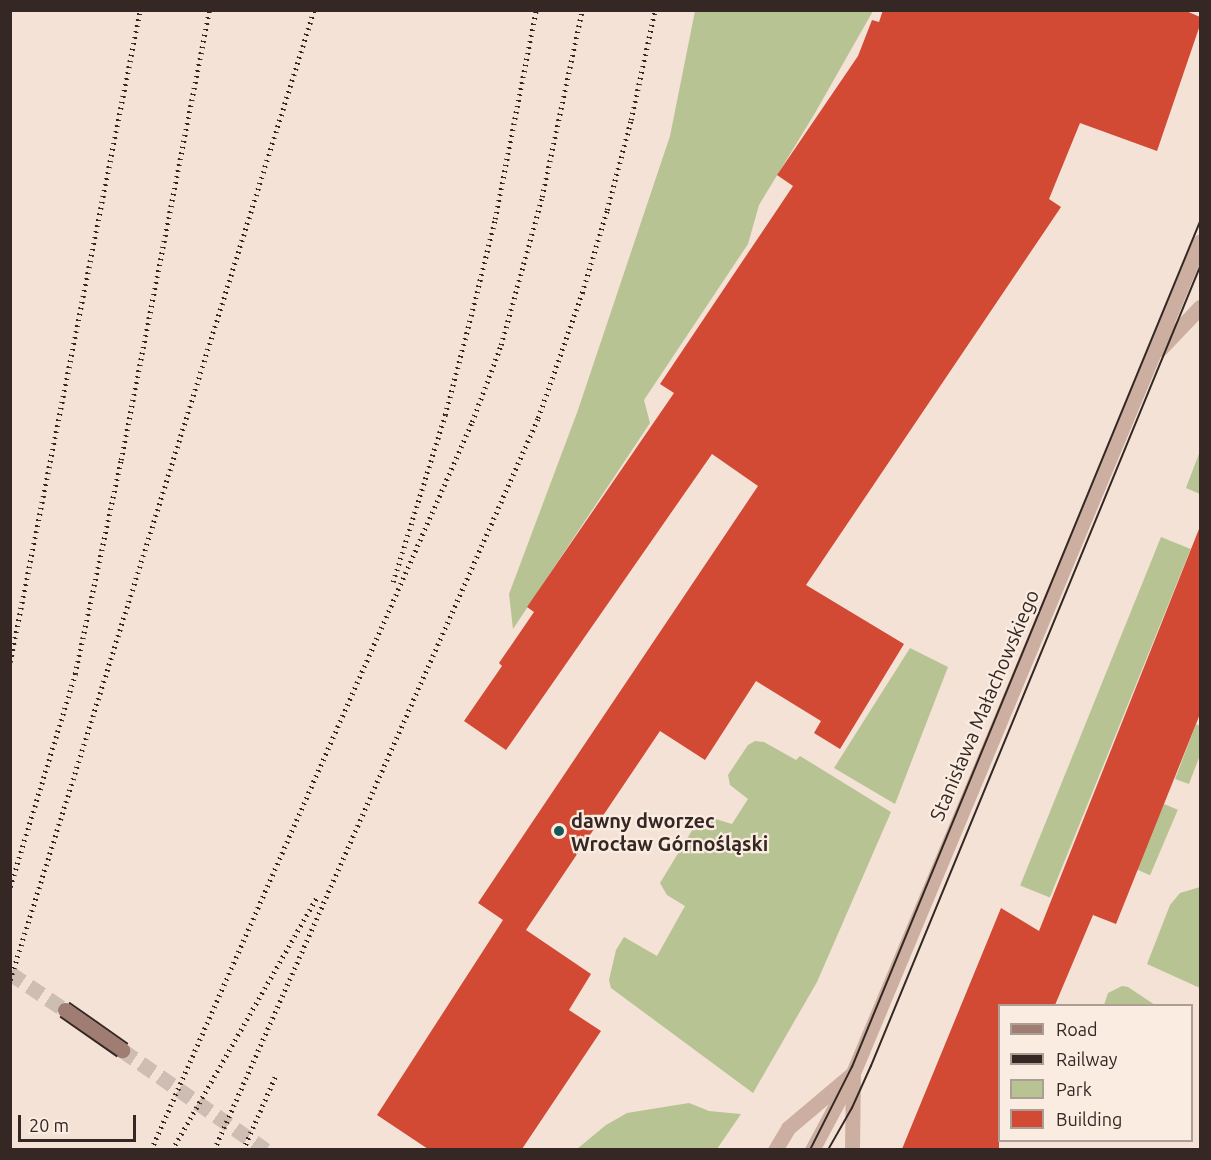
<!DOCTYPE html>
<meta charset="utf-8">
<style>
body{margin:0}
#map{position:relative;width:1211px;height:1160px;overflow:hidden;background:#f3e2d5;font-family:Ubuntu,sans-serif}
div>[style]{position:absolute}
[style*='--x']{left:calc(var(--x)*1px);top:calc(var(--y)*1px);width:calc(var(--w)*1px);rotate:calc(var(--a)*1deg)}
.green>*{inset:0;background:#b8c394;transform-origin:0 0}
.building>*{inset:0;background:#d24934}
.secondary-tunnel>*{height:15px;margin-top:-7.5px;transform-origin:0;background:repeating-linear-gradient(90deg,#cdbdb2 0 15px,transparent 0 23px)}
.service>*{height:15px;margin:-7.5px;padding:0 7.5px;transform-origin:7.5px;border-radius:7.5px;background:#ccafa0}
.tertiary>*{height:15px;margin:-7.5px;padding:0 7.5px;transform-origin:7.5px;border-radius:7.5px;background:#ccafa0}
.secondary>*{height:15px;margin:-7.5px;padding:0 7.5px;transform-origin:7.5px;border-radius:7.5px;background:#9f7d72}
.tram>*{height:1.5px;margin:-0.75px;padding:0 0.75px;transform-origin:0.75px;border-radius:0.75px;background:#352824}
.rail>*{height:4.5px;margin-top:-2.25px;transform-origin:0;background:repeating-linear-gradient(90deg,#352824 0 1.5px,transparent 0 6px)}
.dots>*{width:16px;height:16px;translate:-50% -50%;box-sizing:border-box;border:3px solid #fbece1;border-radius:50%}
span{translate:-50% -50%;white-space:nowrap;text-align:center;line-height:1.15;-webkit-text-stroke:4.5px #fbece1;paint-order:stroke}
.street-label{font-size:20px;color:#352824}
.poi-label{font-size:20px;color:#352824;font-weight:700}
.left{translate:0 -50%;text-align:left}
.frame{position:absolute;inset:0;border:12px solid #352824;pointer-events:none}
.legend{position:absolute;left:998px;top:1004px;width:195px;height:138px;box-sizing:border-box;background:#fbece1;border:2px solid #ac9e95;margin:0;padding:8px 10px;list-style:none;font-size:18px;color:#352824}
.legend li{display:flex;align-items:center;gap:12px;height:30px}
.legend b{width:30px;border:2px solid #ac9e95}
.scale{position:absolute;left:18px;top:1115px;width:118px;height:27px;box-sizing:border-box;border:3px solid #352824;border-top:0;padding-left:8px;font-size:18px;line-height:21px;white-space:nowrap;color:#352824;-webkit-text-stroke:4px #fbece1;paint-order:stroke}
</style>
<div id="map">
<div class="green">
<i style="clip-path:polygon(695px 11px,873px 11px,815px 113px,759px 205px,748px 244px,644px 400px,650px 423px,513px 629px,509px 594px,578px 410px,670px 136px)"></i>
<i style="clip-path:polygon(1200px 451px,1200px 494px,1186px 488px)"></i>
<i style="left:1161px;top:537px;width:32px;height:376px;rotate:22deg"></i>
<i style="clip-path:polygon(910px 648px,948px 667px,895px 804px,834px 768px)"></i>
<i style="clip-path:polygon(1196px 724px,1200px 726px,1200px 755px,1189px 784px,1175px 779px)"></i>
<i style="clip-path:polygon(755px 741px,764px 742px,796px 760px,800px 756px,891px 812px,817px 982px,753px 1093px,611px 988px,609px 980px,616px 950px,624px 937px,657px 956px,685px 906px,667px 895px,660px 883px,699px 819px,709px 817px,732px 824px,748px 799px,730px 785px,728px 775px,748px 745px)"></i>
<i style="left:1164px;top:804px;width:15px;height:71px;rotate:23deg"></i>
<i style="clip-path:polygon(1200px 887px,1200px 988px,1147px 964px,1170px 905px,1180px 893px)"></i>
<i style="clip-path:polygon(1122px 986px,1128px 987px,1155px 1005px,1104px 1005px,1108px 993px)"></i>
<i style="clip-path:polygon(689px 1103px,709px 1111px,741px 1114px,717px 1149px,577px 1149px,606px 1125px,627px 1113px)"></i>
</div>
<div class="building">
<i style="clip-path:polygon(883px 10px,1184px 10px,1200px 17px,1200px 25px,1157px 151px,1080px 123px,1049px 199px,1061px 207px,806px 585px,904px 644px,840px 749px,814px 733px,821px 721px,756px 681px,705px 760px,660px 731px,526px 930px,591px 974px,569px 1010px,601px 1031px,522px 1149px,428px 1149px,377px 1115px,503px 920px,478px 903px,758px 486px,712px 454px,506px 750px,464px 721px,502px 666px,499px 663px,534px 612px,527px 607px,674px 393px,660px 384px,793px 186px,777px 175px,858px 56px,872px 20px,879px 22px)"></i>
<i style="clip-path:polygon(1199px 529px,1200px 714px,1116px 924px,1093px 915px,1055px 1005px,999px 1005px,999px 1149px,902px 1149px,1001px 908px,1039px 931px)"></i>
</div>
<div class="secondary-tunnel">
<i style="--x:10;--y:973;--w:66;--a:33.9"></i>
<i style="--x:122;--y:1050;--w:175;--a:34.8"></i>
</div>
<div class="service">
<i style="--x:812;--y:1150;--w:85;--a:-61.9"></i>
</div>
<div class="tertiary">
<i style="--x:1160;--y:349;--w:58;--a:-46.4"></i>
<i style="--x:775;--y:1150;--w:26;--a:-59"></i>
<i style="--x:788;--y:1128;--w:85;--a:-40.2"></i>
<i style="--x:852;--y:1150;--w:77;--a:-89.3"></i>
<i style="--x:853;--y:1073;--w:901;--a:-67.34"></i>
</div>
<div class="secondary">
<i style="--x:65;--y:1010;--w:70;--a:35.1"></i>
</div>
<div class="tram">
<i style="--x:70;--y:1003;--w:70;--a:35.1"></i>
<i style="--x:61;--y:1017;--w:68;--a:34.9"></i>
<i style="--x:810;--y:1150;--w:93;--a:-63.2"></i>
<i style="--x:852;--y:1067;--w:914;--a:-67.62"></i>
<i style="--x:828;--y:1150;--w:48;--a:-60.3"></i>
<i style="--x:852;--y:1108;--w:46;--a:-65.7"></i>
<i style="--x:871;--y:1066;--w:864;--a:-67.62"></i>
</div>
<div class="rail">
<i style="--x:393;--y:582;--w:175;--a:-72.7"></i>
<i style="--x:445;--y:415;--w:102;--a:-75.3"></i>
<i style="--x:471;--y:316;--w:100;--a:-76.1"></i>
<i style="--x:495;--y:219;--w:213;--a:-78.9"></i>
<i style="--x:10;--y:662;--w:665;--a:-78.72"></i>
<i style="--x:10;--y:887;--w:223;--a:-73"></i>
<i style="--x:75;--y:674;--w:219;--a:-77.9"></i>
<i style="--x:121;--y:460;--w:459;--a:-78.9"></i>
<i style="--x:10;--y:980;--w:1017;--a:-72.6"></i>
<i style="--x:151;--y:1150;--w:796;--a:-66.21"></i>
<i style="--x:472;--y:422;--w:82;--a:-69.4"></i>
<i style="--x:501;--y:345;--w:154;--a:-74.5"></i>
<i style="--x:542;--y:197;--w:191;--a:-77.9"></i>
<i style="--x:172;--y:1150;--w:292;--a:-60.2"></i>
<i style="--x:214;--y:1150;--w:800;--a:-66.12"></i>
<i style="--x:538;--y:418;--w:133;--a:-70.6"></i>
<i style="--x:582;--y:293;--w:87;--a:-73.2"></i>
<i style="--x:607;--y:210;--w:93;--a:-75.1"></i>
<i style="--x:631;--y:120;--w:113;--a:-77.7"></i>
<i style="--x:243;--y:1150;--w:80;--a:-66.3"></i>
</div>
<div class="dots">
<i style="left:559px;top:831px;background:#165a57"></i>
</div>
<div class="street-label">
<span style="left:984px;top:705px;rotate:-67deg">Stanisława Małachowskiego</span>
</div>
<div class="poi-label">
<span class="left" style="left:571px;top:832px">dawny dworzec<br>Wrocław Górnośląski</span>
</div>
<div class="frame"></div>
<ul class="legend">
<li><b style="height:8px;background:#9f7d72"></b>Road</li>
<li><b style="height:8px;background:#352824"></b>Railway</li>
<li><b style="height:16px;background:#b8c394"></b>Park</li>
<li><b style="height:16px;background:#d24934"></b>Building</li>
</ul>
<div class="scale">20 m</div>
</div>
